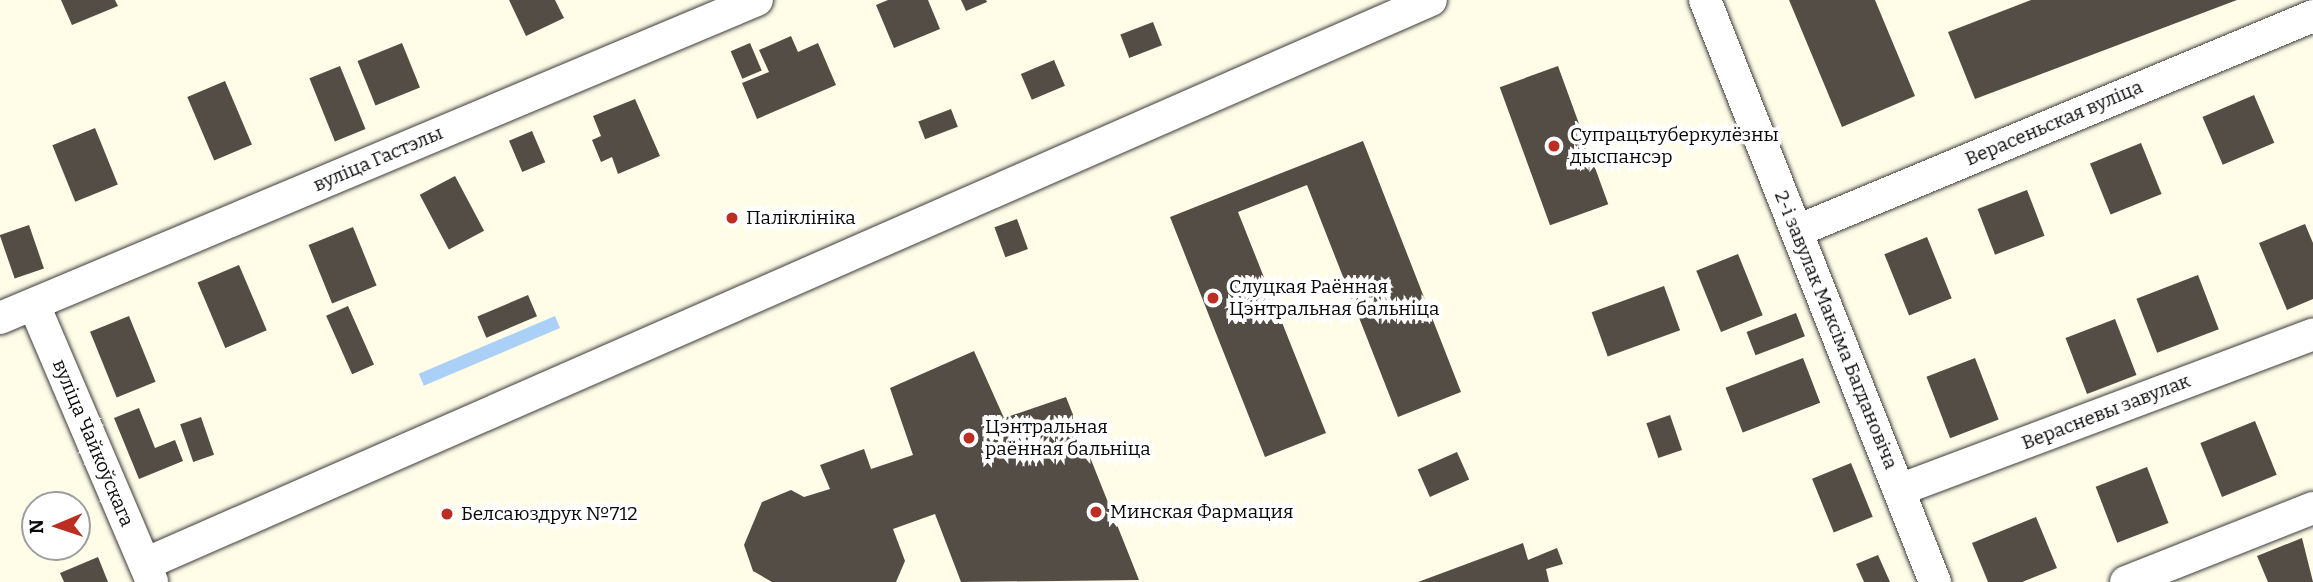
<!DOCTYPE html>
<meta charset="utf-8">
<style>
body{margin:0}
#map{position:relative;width:2313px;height:582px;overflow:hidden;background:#fffde7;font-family:Bitter,serif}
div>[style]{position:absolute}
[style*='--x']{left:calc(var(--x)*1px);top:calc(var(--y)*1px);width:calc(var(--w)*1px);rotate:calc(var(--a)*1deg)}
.water>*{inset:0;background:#abd0f7;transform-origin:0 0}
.building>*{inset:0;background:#534d46;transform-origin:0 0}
.roads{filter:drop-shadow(0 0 2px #3d3d3d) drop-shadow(0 0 2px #3d3d3d)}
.street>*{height:32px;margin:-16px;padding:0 16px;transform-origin:16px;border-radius:16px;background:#fff}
.dots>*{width:19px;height:19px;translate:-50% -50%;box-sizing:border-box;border:4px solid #fff;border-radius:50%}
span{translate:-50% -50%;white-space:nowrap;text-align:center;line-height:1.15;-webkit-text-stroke:7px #fff;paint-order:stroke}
.street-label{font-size:19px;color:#0a0a0a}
.poi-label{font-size:19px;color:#0a0a0a}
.left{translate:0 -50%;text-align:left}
.north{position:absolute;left:21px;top:491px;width:70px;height:70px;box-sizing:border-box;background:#fff;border:2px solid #9d9d9d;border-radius:50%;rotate:268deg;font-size:19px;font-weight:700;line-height:28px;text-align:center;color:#0a0a0a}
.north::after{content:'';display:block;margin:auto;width:24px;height:32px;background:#bb2e21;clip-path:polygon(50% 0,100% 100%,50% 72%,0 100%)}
</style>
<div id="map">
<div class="water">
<i style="left:555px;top:316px;width:13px;height:148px;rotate:67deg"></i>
</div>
<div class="building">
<i style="clip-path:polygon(61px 0,115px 0,118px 6px,72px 25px)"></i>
<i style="clip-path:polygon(509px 0,555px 0,564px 18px,526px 36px)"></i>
<i style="clip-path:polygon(888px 0,928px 0,940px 29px,894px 48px,876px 5px)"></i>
<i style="clip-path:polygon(961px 0,986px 0,987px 2px,966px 11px)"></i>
<i style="clip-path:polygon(1789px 0,1875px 0,1915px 96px,1842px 127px)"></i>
<i style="clip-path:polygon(2031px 0,2237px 0,1975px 99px,1948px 32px)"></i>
<i style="left:1153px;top:22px;width:25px;height:35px;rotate:69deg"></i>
<i style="clip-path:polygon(791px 36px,798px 52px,818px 43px,836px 85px,757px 119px,742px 83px,769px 72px,759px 50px)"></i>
<i style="left:402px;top:43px;width:48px;height:48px;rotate:68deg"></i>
<i style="left:750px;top:43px;width:30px;height:21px;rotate:67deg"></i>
<i style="left:1054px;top:60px;width:28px;height:36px;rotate:67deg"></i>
<i style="left:340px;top:66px;width:68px;height:33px;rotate:68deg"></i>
<i style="left:1558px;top:66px;width:147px;height:62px;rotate:70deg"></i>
<i style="left:225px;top:81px;width:69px;height:41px;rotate:67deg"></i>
<i style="left:2254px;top:95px;width:52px;height:56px;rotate:67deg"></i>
<i style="clip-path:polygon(635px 99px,660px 156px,618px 174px,612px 157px,601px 162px,592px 140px,601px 136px,593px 116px)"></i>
<i style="left:951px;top:109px;width:19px;height:35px;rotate:69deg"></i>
<i style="left:95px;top:128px;width:61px;height:46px;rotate:68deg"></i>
<i style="left:532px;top:131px;width:34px;height:25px;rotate:67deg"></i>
<i style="clip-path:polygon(1363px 141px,1461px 392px,1398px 417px,1307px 185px,1238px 212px,1326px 433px,1265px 457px,1170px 217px)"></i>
<i style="left:2141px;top:143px;width:55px;height:55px;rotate:68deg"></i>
<i style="left:455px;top:176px;width:62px;height:40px;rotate:62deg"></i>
<i style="left:2027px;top:190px;width:49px;height:53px;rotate:69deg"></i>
<i style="left:1017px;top:219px;width:32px;height:24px;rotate:70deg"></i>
<i style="clip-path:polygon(2305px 224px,2313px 243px,2313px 299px,2287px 310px,2259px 243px)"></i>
<i style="left:29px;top:225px;width:46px;height:31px;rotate:71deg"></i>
<i style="left:353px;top:227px;width:63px;height:48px;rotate:68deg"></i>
<i style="left:1927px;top:237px;width:66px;height:46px;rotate:68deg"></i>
<i style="left:1738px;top:254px;width:66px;height:45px;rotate:68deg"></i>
<i style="left:239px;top:265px;width:71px;height:45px;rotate:67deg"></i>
<i style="left:2198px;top:275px;width:58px;height:66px;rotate:69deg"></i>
<i style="left:1664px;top:286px;width:47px;height:77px;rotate:70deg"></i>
<i style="left:528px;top:295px;width:23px;height:55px;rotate:67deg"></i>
<i style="left:348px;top:306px;width:64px;height:24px;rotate:66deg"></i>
<i style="left:1796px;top:313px;width:25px;height:53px;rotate:69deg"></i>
<i style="left:129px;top:316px;width:71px;height:42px;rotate:68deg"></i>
<i style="left:2115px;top:319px;width:60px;height:53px;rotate:69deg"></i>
<i style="clip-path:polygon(974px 351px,1004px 418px,1066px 397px,1139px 580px,961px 582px,935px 514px,893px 529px,905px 561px,896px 582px,772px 582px,753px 571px,744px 545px,762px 502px,791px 490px,804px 497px,830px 489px,820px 465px,864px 449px,871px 469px,913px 455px,890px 388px)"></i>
<i style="left:1803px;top:358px;width:48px;height:83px;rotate:69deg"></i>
<i style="left:1975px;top:358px;width:66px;height:52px;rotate:69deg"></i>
<i style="clip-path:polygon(139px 408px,155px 448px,175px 440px,183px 461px,139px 479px,114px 418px)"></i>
<i style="left:1670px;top:415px;width:37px;height:25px;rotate:71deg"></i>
<i style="left:201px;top:417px;width:40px;height:22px;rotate:71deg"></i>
<i style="left:2255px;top:421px;width:58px;height:59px;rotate:68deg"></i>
<i style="left:1457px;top:452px;width:30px;height:43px;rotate:66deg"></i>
<i style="left:1851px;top:463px;width:58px;height:42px;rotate:68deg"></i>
<i style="left:2147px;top:467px;width:60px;height:55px;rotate:69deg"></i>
<i style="clip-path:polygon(2036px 517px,2057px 568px,2022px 582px,1988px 582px,1972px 543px)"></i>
<i style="clip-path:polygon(2302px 538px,2313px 582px,2268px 582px,2257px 556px)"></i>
<i style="clip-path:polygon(1523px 543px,1528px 560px,1557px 548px,1563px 564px,1546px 569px,1549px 582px,1418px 582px)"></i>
<i style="clip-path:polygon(1878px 555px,1890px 582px,1864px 582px,1856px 564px)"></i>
<i style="clip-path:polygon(98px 557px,108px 582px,64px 582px,60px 573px)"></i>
</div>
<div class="roads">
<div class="street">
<i style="--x:1705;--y:0;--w:626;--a:68.44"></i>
<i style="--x:1797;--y:231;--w:559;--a:-22.62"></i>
<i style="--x:34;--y:305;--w:301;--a:66.9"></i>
<i style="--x:0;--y:318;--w:821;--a:-22.79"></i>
<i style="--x:1899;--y:490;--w:442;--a:-20.6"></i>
<i style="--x:145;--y:564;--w:1404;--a:-23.68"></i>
<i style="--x:2126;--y:582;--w:201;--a:-21.6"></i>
</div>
</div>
<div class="dots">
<i style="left:1554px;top:146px;background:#bb2e21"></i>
<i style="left:732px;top:218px;background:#bb2e21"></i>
<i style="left:1213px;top:298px;background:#bb2e21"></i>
<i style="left:969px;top:438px;background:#bb2e21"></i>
<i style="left:1096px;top:512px;background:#bb2e21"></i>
<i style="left:447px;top:514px;background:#bb2e21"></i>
</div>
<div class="street-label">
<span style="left:2054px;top:123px;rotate:-23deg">Верасеньская вуліца</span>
<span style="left:378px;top:159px;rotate:-23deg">вуліца Гастэлы</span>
<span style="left:1836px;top:330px;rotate:68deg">2-і завулак Максіма Багдановіча</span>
<span style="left:2106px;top:412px;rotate:-21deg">Верасневы завулак</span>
<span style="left:93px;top:443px;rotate:67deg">вуліца Чайкоўскага</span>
</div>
<div class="poi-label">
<span class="left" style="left:1570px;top:146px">Супрацьтуберкулёзны<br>дыспансэр</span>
<span class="left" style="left:746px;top:218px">Паліклініка</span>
<span class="left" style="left:1229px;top:298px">Слуцкая Раённая<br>Цэнтральная бальніца</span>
<span class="left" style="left:985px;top:438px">Цэнтральная<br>раённая бальніца</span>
<span class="left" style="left:1110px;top:512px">Минская Фармация</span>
<span class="left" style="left:461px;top:514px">Белсаюздрук №712</span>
</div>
<div class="north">N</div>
</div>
